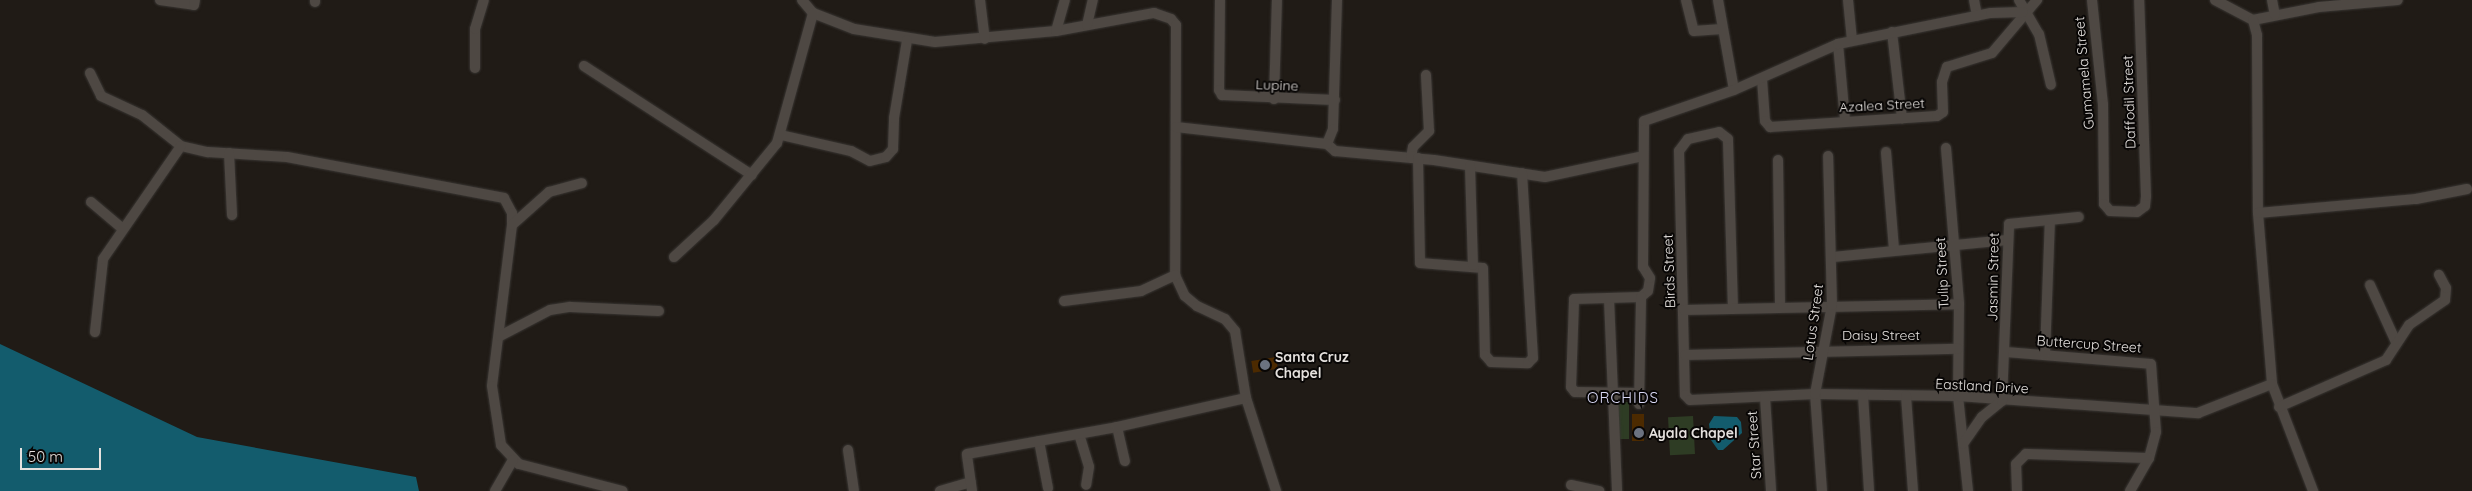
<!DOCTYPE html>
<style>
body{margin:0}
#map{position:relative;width:2472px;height:491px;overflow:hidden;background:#201b16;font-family:Quicksand,sans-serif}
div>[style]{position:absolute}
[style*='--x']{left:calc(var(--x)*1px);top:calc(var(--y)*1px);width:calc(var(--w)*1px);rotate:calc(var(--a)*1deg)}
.green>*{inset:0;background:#2e3c24;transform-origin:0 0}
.water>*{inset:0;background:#135c6d}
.building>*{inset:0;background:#4c2a00;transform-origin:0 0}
.roads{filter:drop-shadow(0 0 1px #393633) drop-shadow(0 0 1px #393633)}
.minor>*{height:10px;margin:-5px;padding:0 5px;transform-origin:5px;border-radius:5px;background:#4e4843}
.dots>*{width:14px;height:14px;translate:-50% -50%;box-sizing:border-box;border:2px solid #080605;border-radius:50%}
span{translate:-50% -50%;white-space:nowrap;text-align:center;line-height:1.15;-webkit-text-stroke:4px #080605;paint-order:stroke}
.street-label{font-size:14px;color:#e5e1de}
.poi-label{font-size:14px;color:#e5e1de;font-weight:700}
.left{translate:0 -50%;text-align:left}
.neighbourhood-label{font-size:15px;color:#d9d8f5;letter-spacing:1px}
.scale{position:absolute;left:20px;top:448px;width:81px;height:22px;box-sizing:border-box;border:2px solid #e5e1de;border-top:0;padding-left:6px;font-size:15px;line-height:18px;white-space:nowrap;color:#e5e1de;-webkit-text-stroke:4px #080605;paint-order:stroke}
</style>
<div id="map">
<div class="green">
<i style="left:1615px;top:402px;width:14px;height:37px"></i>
<i style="left:1693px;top:416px;width:38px;height:25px;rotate:87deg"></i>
</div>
<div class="water">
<i style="clip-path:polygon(0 344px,197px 437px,416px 477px,419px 491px,0 491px)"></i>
<i style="clip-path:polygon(1714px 416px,1737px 417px,1741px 422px,1742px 433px,1723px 450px,1718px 450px,1711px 440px,1709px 424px)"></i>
</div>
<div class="building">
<i style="left:1276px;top:357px;width:12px;height:25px;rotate:81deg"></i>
<i style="left:1632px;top:414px;width:12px;height:27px"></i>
</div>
<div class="roads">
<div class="minor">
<i style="--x:160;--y:0;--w:34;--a:8"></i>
<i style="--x:194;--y:5;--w:5;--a:-79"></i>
<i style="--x:802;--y:0;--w:17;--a:50"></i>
<i style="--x:813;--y:13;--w:44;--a:21.3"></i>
<i style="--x:854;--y:29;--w:82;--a:9.1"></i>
<i style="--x:935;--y:42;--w:121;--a:-5.2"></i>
<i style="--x:1056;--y:31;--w:100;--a:-10.4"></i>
<i style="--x:1154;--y:13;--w:18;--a:19"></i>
<i style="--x:1171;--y:19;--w:8;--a:50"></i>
<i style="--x:1176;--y:25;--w:250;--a:90.2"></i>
<i style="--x:1175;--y:275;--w:23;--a:65"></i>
<i style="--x:1185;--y:296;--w:16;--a:40"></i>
<i style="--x:1197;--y:306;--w:31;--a:25"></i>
<i style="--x:1225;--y:319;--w:16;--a:50"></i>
<i style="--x:1235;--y:331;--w:68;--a:80.7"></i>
<i style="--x:1246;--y:398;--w:98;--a:72.1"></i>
<i style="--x:980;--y:0;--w:39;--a:83"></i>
<i style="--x:1220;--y:0;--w:90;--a:90.6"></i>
<i style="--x:1219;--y:90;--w:6;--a:59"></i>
<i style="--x:1222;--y:95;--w:113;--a:2.5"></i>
<i style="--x:1337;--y:0;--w:129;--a:91.8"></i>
<i style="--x:1333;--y:129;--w:16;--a:112"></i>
<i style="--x:1327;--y:144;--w:11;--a:41"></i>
<i style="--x:1335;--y:151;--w:99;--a:5.2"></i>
<i style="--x:1434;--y:160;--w:112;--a:8.7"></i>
<i style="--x:1545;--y:177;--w:100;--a:-12.1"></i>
<i style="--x:1686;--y:0;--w:32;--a:76"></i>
<i style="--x:1694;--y:31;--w:28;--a:-4"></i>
<i style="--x:1718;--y:0;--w:91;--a:79.9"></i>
<i style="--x:1848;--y:0;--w:40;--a:84.3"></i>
<i style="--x:1974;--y:0;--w:16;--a:79"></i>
<i style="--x:2019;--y:0;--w:39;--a:60"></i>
<i style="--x:2039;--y:34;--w:52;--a:76.8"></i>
<i style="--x:2092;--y:0;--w:105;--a:84"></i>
<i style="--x:2103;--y:104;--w:100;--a:89.4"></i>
<i style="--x:2104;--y:204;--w:9;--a:49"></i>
<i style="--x:2110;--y:211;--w:27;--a:2"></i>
<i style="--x:2137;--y:212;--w:10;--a:-37"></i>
<i style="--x:2145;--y:206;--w:10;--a:-84"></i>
<i style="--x:2146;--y:196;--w:196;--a:-92"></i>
<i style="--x:2215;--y:0;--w:43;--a:27.8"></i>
<i style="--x:2253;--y:20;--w:67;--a:-11.1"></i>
<i style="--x:2319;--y:7;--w:79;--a:-5.1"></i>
<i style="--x:2272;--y:0;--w:15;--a:79"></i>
<i style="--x:315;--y:2;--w:2;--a:-90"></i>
<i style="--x:2253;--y:20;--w:16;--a:75"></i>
<i style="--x:2257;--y:35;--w:178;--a:89.7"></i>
<i style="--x:2258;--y:213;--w:172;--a:85.3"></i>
<i style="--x:2272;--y:384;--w:115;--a:69"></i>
<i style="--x:1087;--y:25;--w:26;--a:-77"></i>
<i style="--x:1056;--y:31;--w:32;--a:-74"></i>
<i style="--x:1892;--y:32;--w:87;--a:83.4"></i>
<i style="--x:1838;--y:44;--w:76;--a:84.7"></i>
<i style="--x:584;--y:66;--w:200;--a:33"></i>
<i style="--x:475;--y:68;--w:39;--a:-90"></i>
<i style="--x:475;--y:29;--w:30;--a:-73"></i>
<i style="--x:90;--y:73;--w:25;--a:64"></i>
<i style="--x:101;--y:96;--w:45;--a:24.9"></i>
<i style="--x:142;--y:115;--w:50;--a:38.5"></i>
<i style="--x:181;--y:146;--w:28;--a:13"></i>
<i style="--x:208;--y:152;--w:79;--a:3.6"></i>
<i style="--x:287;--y:157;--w:221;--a:10.7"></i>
<i style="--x:504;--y:198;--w:17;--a:62"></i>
<i style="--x:512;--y:213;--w:12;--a:90"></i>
<i style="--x:512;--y:225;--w:162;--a:97.1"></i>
<i style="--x:492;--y:386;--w:60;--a:81.3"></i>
<i style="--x:501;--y:445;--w:26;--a:47"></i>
<i style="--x:519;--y:464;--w:107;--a:14.6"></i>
<i style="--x:1762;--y:79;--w:42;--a:85.9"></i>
<i style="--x:1765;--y:121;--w:8;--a:50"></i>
<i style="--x:1770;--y:127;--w:167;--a:-3.8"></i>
<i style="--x:1937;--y:116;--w:7;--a:-34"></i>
<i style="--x:1943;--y:112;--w:30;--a:-92"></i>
<i style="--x:1942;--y:82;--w:16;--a:-72"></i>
<i style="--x:1947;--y:67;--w:47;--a:-17.3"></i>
<i style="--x:1992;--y:53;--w:70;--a:-49.7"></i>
<i style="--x:1274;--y:99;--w:99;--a:-88.3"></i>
<i style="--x:1176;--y:127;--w:152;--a:6.4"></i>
<i style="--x:781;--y:135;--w:72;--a:12.9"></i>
<i style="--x:851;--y:151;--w:21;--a:28"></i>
<i style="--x:870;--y:161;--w:16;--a:-14"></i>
<i style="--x:886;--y:157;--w:11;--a:-49"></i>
<i style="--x:893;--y:149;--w:31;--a:-88"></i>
<i style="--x:894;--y:118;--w:79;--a:-80.5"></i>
<i style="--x:1946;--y:148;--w:157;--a:85.2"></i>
<i style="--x:1959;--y:304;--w:92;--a:90.6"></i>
<i style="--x:1958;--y:396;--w:96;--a:84"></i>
<i style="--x:1886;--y:152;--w:98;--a:85.3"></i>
<i style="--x:229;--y:153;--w:62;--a:87.2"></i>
<i style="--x:1411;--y:158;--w:11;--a:-80"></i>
<i style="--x:1413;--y:147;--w:23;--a:-45"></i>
<i style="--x:1429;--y:131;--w:56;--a:-93.1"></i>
<i style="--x:1418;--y:158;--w:105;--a:88.9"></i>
<i style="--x:1420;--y:263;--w:63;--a:4.5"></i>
<i style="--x:1483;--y:268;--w:87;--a:88.7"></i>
<i style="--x:1485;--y:355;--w:9;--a:49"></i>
<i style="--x:1491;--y:362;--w:37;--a:2"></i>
<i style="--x:1528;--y:363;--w:7;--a:-45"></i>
<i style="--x:1533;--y:358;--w:185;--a:-93.4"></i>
<i style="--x:1778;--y:160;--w:148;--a:89.2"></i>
<i style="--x:1470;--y:166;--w:99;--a:88.3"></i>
<i style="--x:91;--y:202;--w:42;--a:40.2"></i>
<i style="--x:2258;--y:213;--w:159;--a:-5.1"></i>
<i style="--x:2416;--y:199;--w:52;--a:-11.1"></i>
<i style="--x:512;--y:225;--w:50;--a:-41.7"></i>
<i style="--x:549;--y:192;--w:34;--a:-15"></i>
<i style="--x:674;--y:257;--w:54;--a:-42.8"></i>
<i style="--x:714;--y:220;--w:99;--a:-50.7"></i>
<i style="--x:777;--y:143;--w:135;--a:-74.5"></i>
<i style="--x:1833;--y:257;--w:175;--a:-5.6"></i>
<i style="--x:2370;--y:285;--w:63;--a:65.5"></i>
<i style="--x:1609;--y:299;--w:192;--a:87.6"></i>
<i style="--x:1064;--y:301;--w:78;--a:-7.4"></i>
<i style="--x:1141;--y:291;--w:38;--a:-25"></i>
<i style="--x:1733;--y:309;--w:170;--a:-91.7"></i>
<i style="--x:1728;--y:139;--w:11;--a:-142"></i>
<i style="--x:1719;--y:132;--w:32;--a:167"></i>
<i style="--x:1688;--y:139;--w:15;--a:127"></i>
<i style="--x:1679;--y:151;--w:244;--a:88.6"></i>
<i style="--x:1685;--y:395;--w:7;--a:45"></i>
<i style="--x:1690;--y:400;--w:125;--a:-2.7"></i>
<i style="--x:1815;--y:394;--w:143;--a:0.8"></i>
<i style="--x:1958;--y:396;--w:241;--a:4.1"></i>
<i style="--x:2198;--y:413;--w:79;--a:-21.4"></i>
<i style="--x:1684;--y:310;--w:275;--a:-1.2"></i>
<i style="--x:95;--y:332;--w:73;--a:-83.7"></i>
<i style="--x:103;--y:259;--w:137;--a:-55.4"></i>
<i style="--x:500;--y:336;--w:56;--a:-27.5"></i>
<i style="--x:550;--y:310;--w:20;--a:-9"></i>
<i style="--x:570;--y:307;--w:89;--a:2.6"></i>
<i style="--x:2006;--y:352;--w:145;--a:4.7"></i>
<i style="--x:2151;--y:364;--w:68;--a:85.8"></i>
<i style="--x:2156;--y:432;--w:27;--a:105"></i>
<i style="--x:2149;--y:458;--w:38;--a:120"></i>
<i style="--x:2045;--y:354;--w:134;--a:-87.9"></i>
<i style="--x:1685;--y:355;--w:273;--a:-1.3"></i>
<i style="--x:1639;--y:393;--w:64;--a:-179.1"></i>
<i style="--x:1575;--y:392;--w:6;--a:-129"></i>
<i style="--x:1571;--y:387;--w:88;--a:-88"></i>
<i style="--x:1574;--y:299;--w:67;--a:-1.7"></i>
<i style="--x:1641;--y:297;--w:9;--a:-41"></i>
<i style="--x:1648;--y:291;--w:13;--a:-81"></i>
<i style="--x:1650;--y:278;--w:13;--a:-122"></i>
<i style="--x:1643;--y:267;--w:146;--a:-89.6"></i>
<i style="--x:1644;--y:121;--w:95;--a:-19"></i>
<i style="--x:1734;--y:90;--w:114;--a:-23.9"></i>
<i style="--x:1838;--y:44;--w:156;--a:-11.5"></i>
<i style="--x:1991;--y:13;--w:32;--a:-2"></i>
<i style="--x:1863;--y:395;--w:96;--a:86.4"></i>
<i style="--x:1906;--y:396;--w:95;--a:85.8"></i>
<i style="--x:1765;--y:397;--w:94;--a:86.3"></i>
<i style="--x:1639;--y:404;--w:107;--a:-88.9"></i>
<i style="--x:2279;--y:407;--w:117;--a:-23.7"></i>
<i style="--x:2386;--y:360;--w:42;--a:-56.7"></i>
<i style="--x:2409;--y:325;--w:44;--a:-34.8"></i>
<i style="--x:2445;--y:300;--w:12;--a:-85"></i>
<i style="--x:2446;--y:288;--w:15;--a:-118"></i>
<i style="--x:1117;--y:427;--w:35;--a:77"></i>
<i style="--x:1079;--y:434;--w:34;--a:73"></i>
<i style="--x:1089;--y:467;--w:18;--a:99"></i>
<i style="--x:1039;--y:441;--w:48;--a:79.2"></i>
<i style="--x:1963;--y:444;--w:33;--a:-55"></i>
<i style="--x:1982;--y:417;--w:26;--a:-39"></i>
<i style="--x:2002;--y:401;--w:177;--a:-87.7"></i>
<i style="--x:2009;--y:224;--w:70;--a:-5.7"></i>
<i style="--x:848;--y:450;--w:41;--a:81.7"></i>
<i style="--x:1571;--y:485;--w:29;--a:12"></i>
<i style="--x:495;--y:491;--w:36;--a:-60"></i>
<i style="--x:940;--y:491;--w:32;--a:-16"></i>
<i style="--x:972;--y:491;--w:37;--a:-98"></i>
<i style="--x:967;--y:454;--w:152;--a:-10.2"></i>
<i style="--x:1117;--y:427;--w:132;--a:-12.7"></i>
<i style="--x:1822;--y:491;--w:97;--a:-94.1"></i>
<i style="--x:1815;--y:394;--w:91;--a:-79.2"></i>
<i style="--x:1832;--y:305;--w:149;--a:-91.5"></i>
<i style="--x:2017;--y:491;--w:27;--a:-92"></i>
<i style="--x:2016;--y:464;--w:14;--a:-45"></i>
<i style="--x:2026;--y:454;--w:123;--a:1.9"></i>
</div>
</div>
<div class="dots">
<i style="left:1265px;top:365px;background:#6b7280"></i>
<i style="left:1639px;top:433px;background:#6b7280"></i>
</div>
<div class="street-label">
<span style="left:2084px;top:73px;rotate:-95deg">Gumamela Street</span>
<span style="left:1277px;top:85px;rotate:2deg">Lupine</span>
<span style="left:2129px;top:102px;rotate:-92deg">Daffodil Street</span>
<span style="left:1882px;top:105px;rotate:-3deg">Azalea Street</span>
<span style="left:1669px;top:271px;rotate:-92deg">Birds Street</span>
<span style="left:1942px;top:273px;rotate:-93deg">Tulip Street</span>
<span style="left:1993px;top:277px;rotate:-89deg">Jasmin Street</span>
<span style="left:1813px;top:322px;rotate:-82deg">Lotus Street</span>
<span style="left:1881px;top:335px">Daisy Street</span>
<span style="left:2089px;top:344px;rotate:4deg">Buttercup Street</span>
<span style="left:1982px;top:386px;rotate:3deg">Eastland Drive</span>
<span style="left:1754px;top:445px;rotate:-94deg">Star Street</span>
</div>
<div class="poi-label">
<span class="left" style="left:1275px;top:365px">Santa Cruz<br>Chapel</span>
<span class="left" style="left:1649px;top:433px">Ayala Chapel</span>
</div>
<div class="neighbourhood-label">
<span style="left:1623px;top:398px">ORCHIDS</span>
</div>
<div class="scale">50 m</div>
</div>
